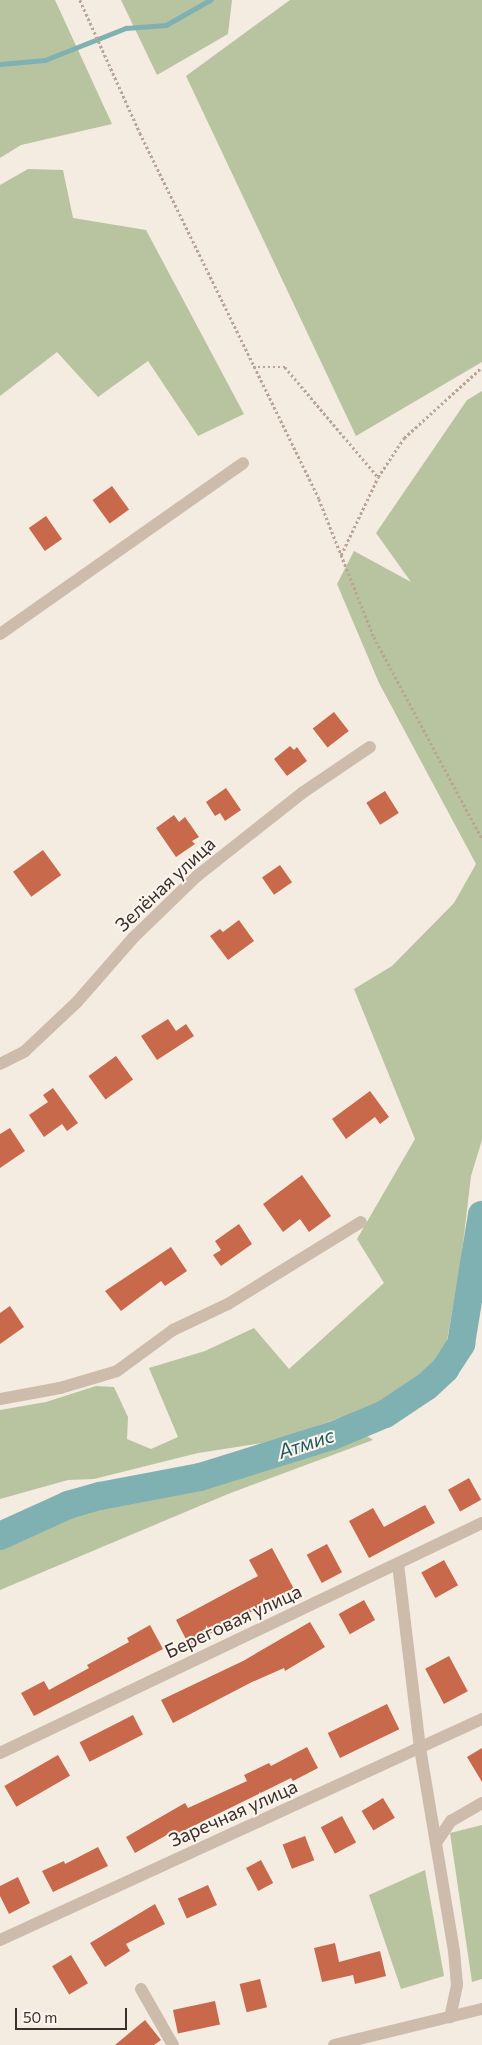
<!DOCTYPE html>
<meta charset="utf-8">
<style>
body{margin:0}
#map{position:relative;width:482px;height:2045px;overflow:hidden;background:#f4ebe1;font-family:Commissioner,sans-serif}
div>[style]{position:absolute}
[style*='--x']{left:calc(var(--x)*1px);top:calc(var(--y)*1px);width:calc(var(--w)*1px);rotate:calc(var(--a)*1deg)}
.green>*{inset:0;background:#b8c4a0}
.stream>*{height:4.5px;margin:-2.25px;padding:0 2.25px;transform-origin:2.25px;border-radius:2.25px;background:#7fb0b2}
.river>*{height:28px;margin:-14px;padding:0 14px;transform-origin:14px;border-radius:14px;background:#7fb0b2}
.building>*{inset:0;background:#c8694b;transform-origin:0 0}
.path>*{height:2.5px;margin-top:-1.25px;transform-origin:0;background:repeating-linear-gradient(90deg,#b9a596 0 2.5px,transparent 0 5px)}
.minor>*{height:12px;margin:-6px;padding:0 6px;transform-origin:6px;border-radius:6px;background:#cdbbac}
span{translate:-50% -50%;white-space:nowrap;text-align:center;line-height:1.15;-webkit-text-stroke:4px #fbf5ee;paint-order:stroke}
.street-label{font-size:19px;color:#3b302b}
.water-label{font-size:20px;color:#1f5a5e;font-style:italic}
.scale{position:absolute;left:15px;top:2008px;width:112px;height:22px;box-sizing:border-box;border:2px solid #3b302b;border-top:0;padding-left:6px;font-size:15px;line-height:18px;white-space:nowrap;color:#3b302b;-webkit-text-stroke:4px #fbf5ee;paint-order:stroke}
</style>
<div id="map">
<div class="green">
<i style="clip-path:polygon(0 0,55px 0,112px 124px,21px 145px,0 158px)"></i>
<i style="clip-path:polygon(121px 0,232px 0,228px 34px,157px 75px)"></i>
<i style="clip-path:polygon(290px 0,482px 0,482px 362px,356px 436px,186px 76px)"></i>
<i style="clip-path:polygon(28px 169px,63px 170px,73px 218px,146px 230px,244px 414px,198px 436px,148px 361px,98px 397px,57px 352px,0 396px,0 185px)"></i>
<i style="clip-path:polygon(482px 391px,482px 1140px,471px 1176px,461px 1261px,445px 1352px,437px 1365px,403px 1389px,369px 1407px,306px 1430px,262px 1443px,198px 1453px,94px 1479px,68px 1480px,0 1499px,0 1410px,46px 1402px,96px 1386px,114px 1387px,128px 1417px,127px 1439px,151px 1449px,178px 1437px,149px 1368px,205px 1351px,254px 1328px,289px 1369px,384px 1283px,357px 1239px,415px 1139px,354px 989px,392px 966px,454px 903px,476px 864px,379px 683px,337px 584px,354px 551px,411px 582px,376px 533px,467px 400px)"></i>
<i style="clip-path:polygon(361px 1432px,373px 1440px,228px 1494px,0 1590px,0 1542px,33px 1532px,81px 1508px,112px 1503px,151px 1489px,193px 1488px,249px 1473px)"></i>
<i style="clip-path:polygon(482px 1825px,482px 1979px,472px 1982px,450px 1833px)"></i>
<i style="clip-path:polygon(425px 1870px,444px 1976px,401px 1989px,369px 1895px)"></i>
</div>
<div class="stream">
<i style="--x:0;--y:64;--w:45;--a:-5.1"></i>
<i style="--x:45;--y:60;--w:87;--a:-21.6"></i>
<i style="--x:126;--y:28;--w:40;--a:-4.3"></i>
<i style="--x:166;--y:25;--w:51;--a:-29.6"></i>
</div>
<div class="river">
<i style="--x:0;--y:1536;--w:75;--a:-24.5"></i>
<i style="--x:68;--y:1505;--w:33;--a:-16"></i>
<i style="--x:100;--y:1496;--w:102;--a:-10.8"></i>
<i style="--x:200;--y:1477;--w:138;--a:-17.3"></i>
<i style="--x:332;--y:1436;--w:57;--a:-22.5"></i>
<i style="--x:385;--y:1414;--w:50;--a:-33.7"></i>
<i style="--x:427;--y:1386;--w:25;--a:-43"></i>
<i style="--x:445;--y:1369;--w:30;--a:-57"></i>
<i style="--x:461;--y:1344;--w:131;--a:-80.8"></i>
</div>
<div class="building">
<i style="left:112px;top:486px;width:29px;height:24px;rotate:54deg"></i>
<i style="left:46px;top:516px;width:28px;height:21px;rotate:55deg"></i>
<i style="left:334px;top:712px;width:24px;height:27px;rotate:52deg"></i>
<i style="clip-path:polygon(290px 746px,294px 750px,297px 747px,307px 761px,287px 776px,274px 759px)"></i>
<i style="clip-path:polygon(226px 788px,241px 810px,225px 821px,220px 813px,215px 816px,206px 802px)"></i>
<i style="left:385px;top:791px;width:26px;height:22px;rotate:58deg"></i>
<i style="clip-path:polygon(174px 815px,179px 822px,185px 817px,199px 837px,192px 841px,195px 844px,176px 857px,156px 828px)"></i>
<i style="left:43px;top:850px;width:31px;height:37px;rotate:54deg"></i>
<i style="left:280px;top:865px;width:21px;height:22px;rotate:55deg"></i>
<i style="clip-path:polygon(239px 920px,254px 941px,228px 960px,210px 936px,220px 929px,223px 932px)"></i>
<i style="clip-path:polygon(168px 1019px,176px 1031px,186px 1024px,194px 1036px,157px 1060px,141px 1036px)"></i>
<i style="left:116px;top:1056px;width:29px;height:34px;rotate:54deg"></i>
<i style="clip-path:polygon(53px 1088px,78px 1123px,67px 1131px,62px 1124px,44px 1137px,29px 1115px,48px 1102px,43px 1095px)"></i>
<i style="clip-path:polygon(370px 1091px,389px 1117px,380px 1124px,375px 1117px,346px 1139px,332px 1119px)"></i>
<i style="clip-path:polygon(10px 1128px,25px 1151px,0 1168px,0 1134px)"></i>
<i style="clip-path:polygon(302px 1175px,331px 1216px,309px 1232px,300px 1219px,283px 1232px,263px 1204px)"></i>
<i style="clip-path:polygon(239px 1224px,252px 1244px,221px 1266px,213px 1255px,221px 1250px,215px 1241px)"></i>
<i style="clip-path:polygon(171px 1247px,187px 1271px,165px 1286px,161px 1281px,121px 1311px,105px 1291px)"></i>
<i style="clip-path:polygon(10px 1306px,24px 1327px,0 1344px,0 1313px)"></i>
<i style="left:469px;top:1478px;width:25px;height:24px;rotate:61deg"></i>
<i style="clip-path:polygon(425px 1505px,435px 1523px,369px 1558px,349px 1521px,373px 1508px,384px 1527px)"></i>
<i style="left:327px;top:1544px;width:32px;height:23px;rotate:62deg"></i>
<i style="clip-path:polygon(272px 1548px,294px 1589px,189px 1645px,176px 1620px,258px 1576px,249px 1560px)"></i>
<i style="left:444px;top:1560px;width:29px;height:26px;rotate:61deg"></i>
<i style="left:364px;top:1600px;width:23px;height:29px;rotate:61deg"></i>
<i style="clip-path:polygon(310px 1622px,325px 1647px,285px 1671px,284px 1668px,252px 1682px,173px 1723px,161px 1700px,243px 1661px)"></i>
<i style="clip-path:polygon(150px 1625px,163px 1649px,34px 1716px,21px 1693px,44px 1681px,49px 1690px,89px 1668px,87px 1665px,129px 1642px,127px 1638px)"></i>
<i style="left:449px;top:1656px;width:40px;height:27px;rotate:62deg"></i>
<i style="left:387px;top:1704px;width:28px;height:66px;rotate:64deg"></i>
<i style="left:133px;top:1715px;width:22px;height:60px;rotate:63deg"></i>
<i style="clip-path:polygon(307px 1747px,318px 1768px,293px 1781px,291px 1778px,173px 1836px,172px 1832px,135px 1853px,126px 1837px,185px 1803px,188px 1808px,247px 1781px,244px 1775px,269px 1763px,271px 1766px)"></i>
<i style="clip-path:polygon(482px 1748px,482px 1782px,467px 1757px)"></i>
<i style="left:58px;top:1755px;width:24px;height:62px;rotate:60deg"></i>
<i style="left:383px;top:1798px;width:23px;height:25px;rotate:59deg"></i>
<i style="left:342px;top:1816px;width:30px;height:24px;rotate:62deg"></i>
<i style="left:305px;top:1836px;width:26px;height:24px;rotate:69deg"></i>
<i style="clip-path:polygon(98px 1847px,108px 1866px,53px 1892px,42px 1871px,64px 1861px,65px 1864px)"></i>
<i style="left:261px;top:1860px;width:26px;height:17px;rotate:62deg"></i>
<i style="clip-path:polygon(18px 1877px,30px 1903px,9px 1914px,0 1896px,0 1886px)"></i>
<i style="left:208px;top:1885px;width:22px;height:33px;rotate:66deg"></i>
<i style="clip-path:polygon(155px 1904px,165px 1924px,126px 1944px,130px 1951px,105px 1967px,90px 1943px)"></i>
<i style="clip-path:polygon(335px 1943px,339px 1962px,380px 1951px,386px 1976px,355px 1984px,353px 1975px,322px 1982px,314px 1948px)"></i>
<i style="left:71px;top:1955px;width:33px;height:22px;rotate:59deg"></i>
<i style="left:260px;top:1979px;width:29px;height:21px;rotate:76deg"></i>
<i style="left:215px;top:2001px;width:24px;height:43px;rotate:78deg"></i>
<i style="clip-path:polygon(145px 2020px,161px 2040px,154px 2045px,115px 2045px)"></i>
</div>
<div class="path">
<i style="--x:80;--y:0;--w:146;--a:65.7"></i>
<i style="--x:140;--y:133;--w:407;--a:63.9"></i>
<i style="--x:319;--y:499;--w:149;--a:68.3"></i>
<i style="--x:374;--y:637;--w:228;--a:61.8"></i>
<i style="--x:253;--y:367;--w:32;--a:0"></i>
<i style="--x:285;--y:367;--w:144;--a:49.8"></i>
<i style="--x:341;--y:555;--w:86;--a:-64.6"></i>
<i style="--x:378;--y:477;--w:47;--a:-56.3"></i>
<i style="--x:404;--y:438;--w:105;--a:-42.3"></i>
</div>
<div class="minor">
<i style="--x:0;--y:634;--w:297;--a:-35.1"></i>
<i style="--x:0;--y:1064;--w:28;--a:-27"></i>
<i style="--x:25;--y:1051;--w:71;--a:-43.3"></i>
<i style="--x:77;--y:1002;--w:85;--a:-48.8"></i>
<i style="--x:133;--y:938;--w:89;--a:-44.1"></i>
<i style="--x:197;--y:876;--w:134;--a:-38.3"></i>
<i style="--x:302;--y:793;--w:82;--a:-34.1"></i>
<i style="--x:0;--y:1399;--w:61;--a:-10.4"></i>
<i style="--x:60;--y:1388;--w:59;--a:-16.6"></i>
<i style="--x:117;--y:1371;--w:69;--a:-36.2"></i>
<i style="--x:173;--y:1330;--w:61;--a:-25.3"></i>
<i style="--x:228;--y:1304;--w:156;--a:-31.7"></i>
<i style="--x:398;--y:1564;--w:185;--a:83.2"></i>
<i style="--x:420;--y:1748;--w:206;--a:80.5"></i>
<i style="--x:454;--y:1951;--w:34;--a:85"></i>
<i style="--x:457;--y:1985;--w:33;--a:102"></i>
<i style="--x:0;--y:1753;--w:534;--a:-25.51"></i>
<i style="--x:436;--y:1843;--w:27;--a:-56"></i>
<i style="--x:451;--y:1821;--w:36;--a:-30"></i>
<i style="--x:0;--y:1940;--w:530;--a:-24.63"></i>
<i style="--x:141;--y:1989;--w:64;--a:60.3"></i>
<i style="--x:334;--y:2045;--w:152;--a:-13.7"></i>
</div>
<div class="street-label">
<span style="left:165px;top:884px;rotate:-43deg">Зелёная улица</span>
<span style="left:233px;top:1621px;rotate:-25deg">Береговая улица</span>
<span style="left:233px;top:1813px;rotate:-24deg">Заречная улица</span>
</div>
<div class="water-label">
<span style="left:306px;top:1443px;rotate:-18deg">Атмис</span>
</div>
<div class="scale">50 m</div>
</div>
